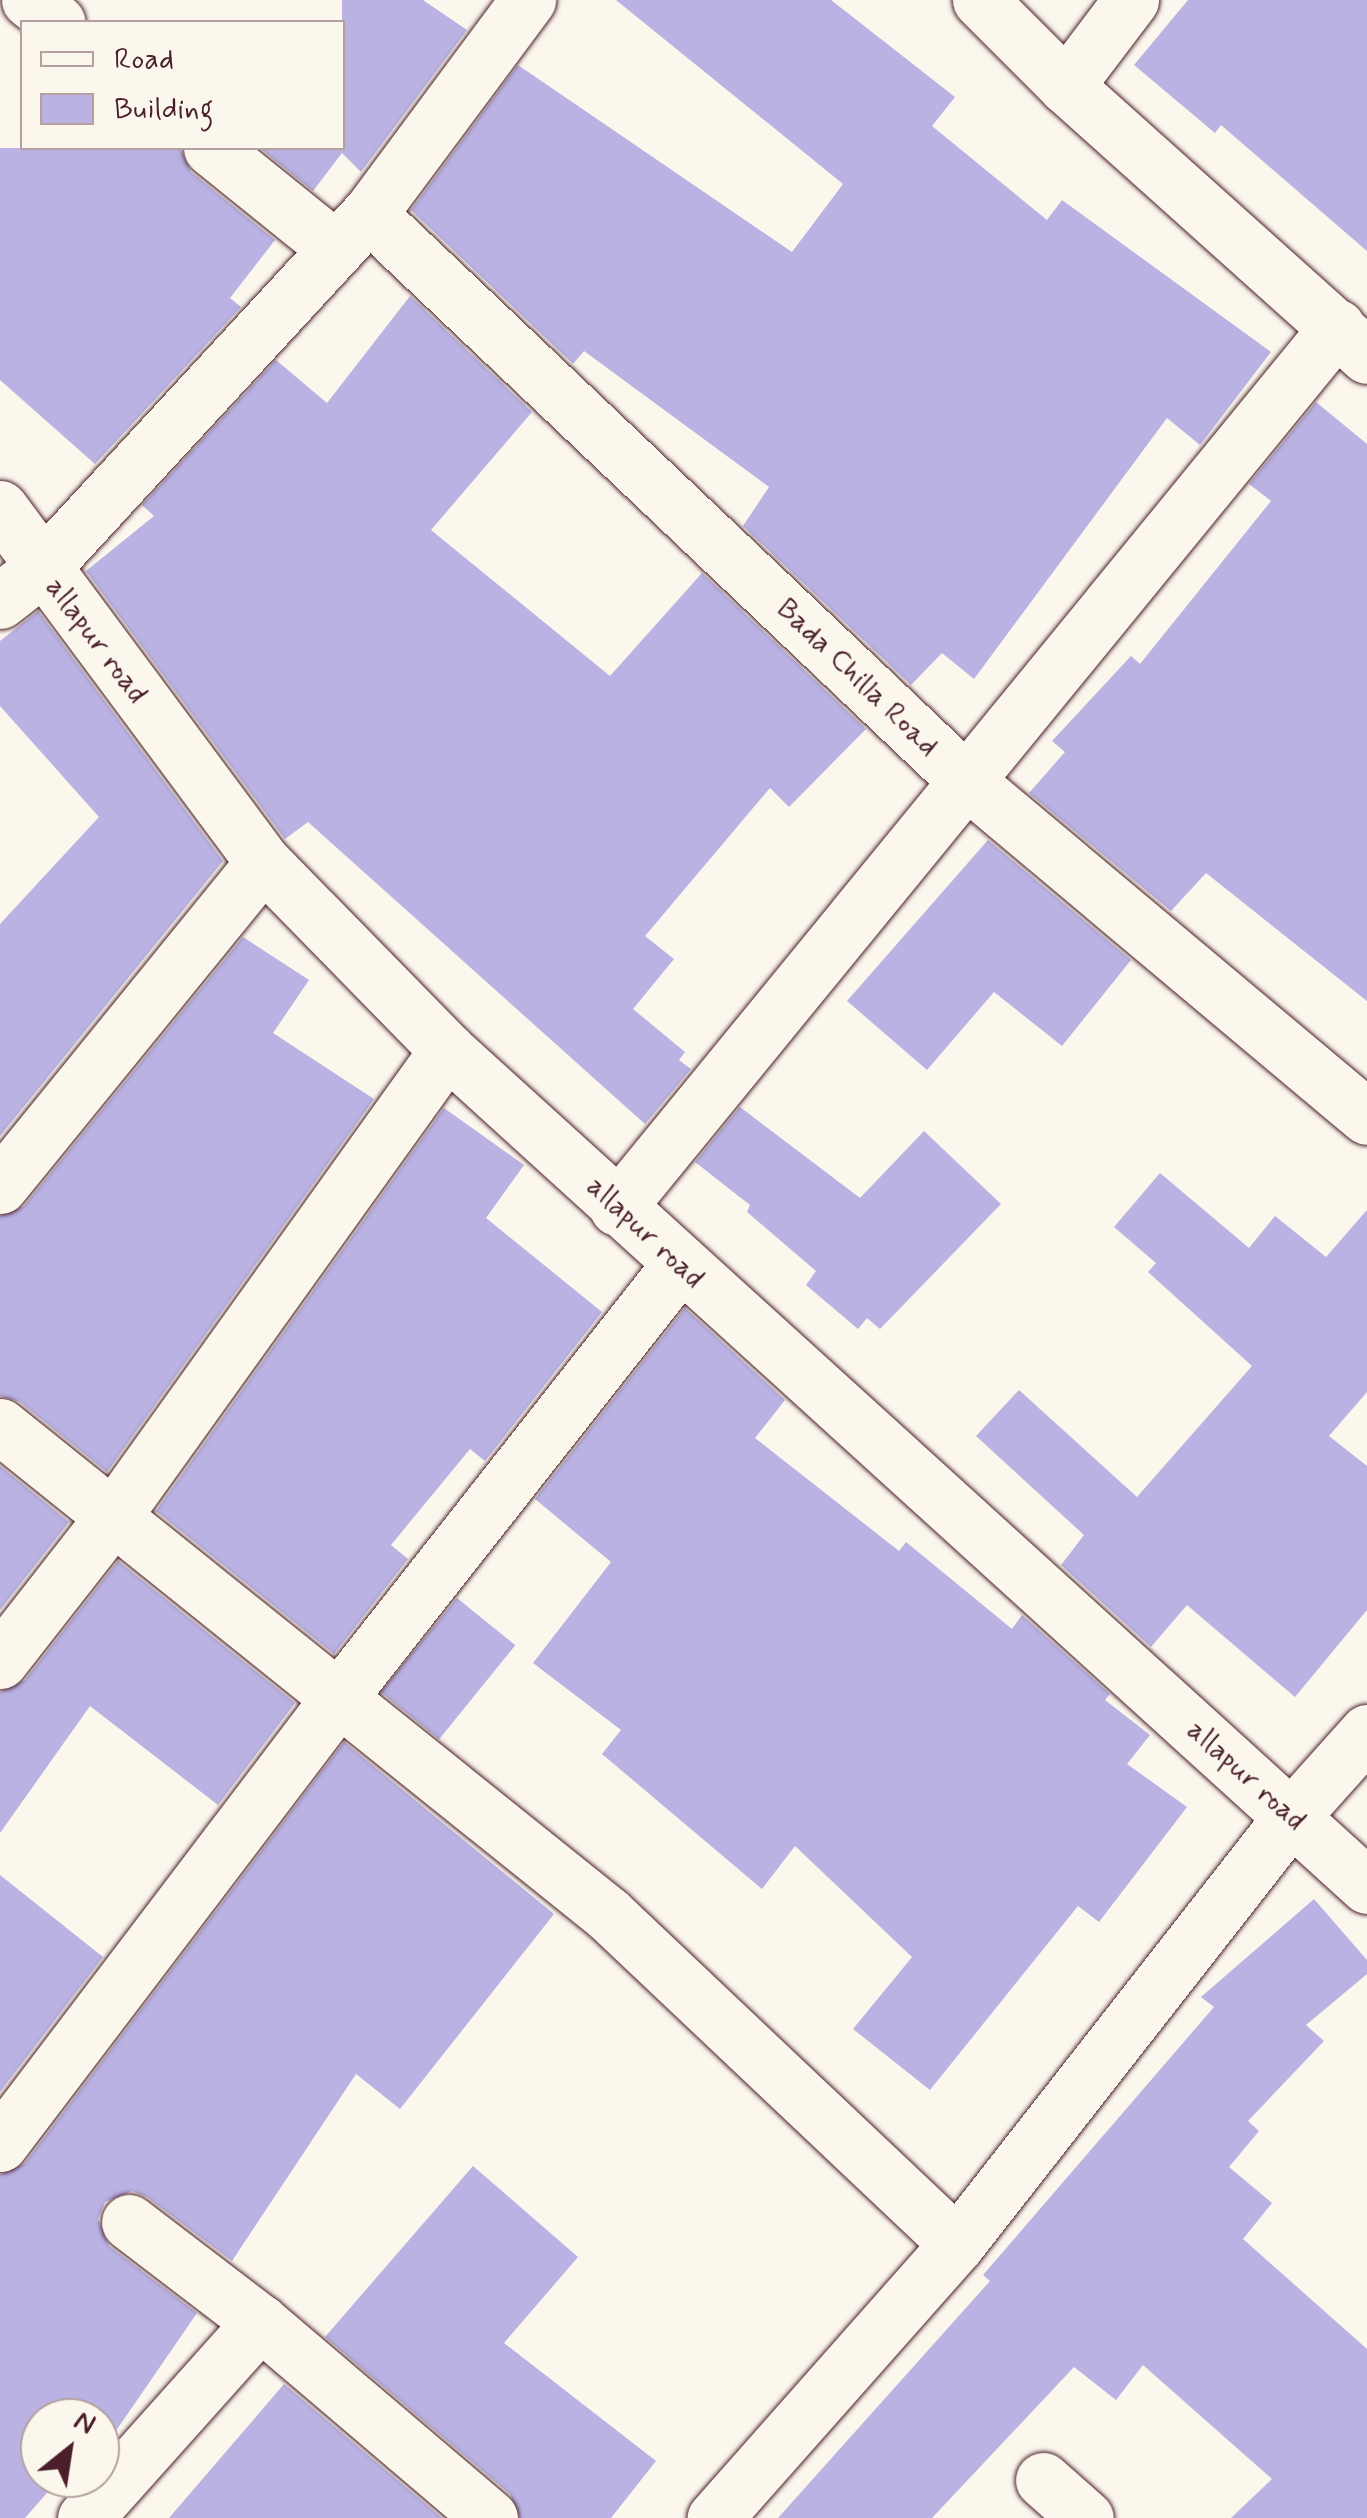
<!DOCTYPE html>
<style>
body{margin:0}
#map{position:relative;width:1367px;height:2518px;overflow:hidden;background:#fbf7ec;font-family:Mynerve,sans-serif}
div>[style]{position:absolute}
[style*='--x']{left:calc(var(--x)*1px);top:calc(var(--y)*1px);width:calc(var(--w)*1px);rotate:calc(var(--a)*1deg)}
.building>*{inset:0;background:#b9b2e3;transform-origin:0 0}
.roads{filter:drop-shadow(0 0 2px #4a1f2b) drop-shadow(0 0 2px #4a1f2b)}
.minor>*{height:55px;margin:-27.5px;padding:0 27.5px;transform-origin:27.5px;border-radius:27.5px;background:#fbf7ec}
.secondary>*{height:55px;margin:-27.5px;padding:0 27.5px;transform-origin:27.5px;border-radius:27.5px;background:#fbf7ec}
span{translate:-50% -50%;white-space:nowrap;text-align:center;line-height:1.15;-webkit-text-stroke:9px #fbf7ec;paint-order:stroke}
.street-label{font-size:30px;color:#4a1f2b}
.legend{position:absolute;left:20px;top:20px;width:325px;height:130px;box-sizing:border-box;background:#fbf7ec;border:2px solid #b4a19f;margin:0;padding:12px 18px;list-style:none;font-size:30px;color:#4a1f2b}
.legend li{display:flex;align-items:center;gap:20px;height:50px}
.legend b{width:50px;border:2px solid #b4a19f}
.north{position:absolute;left:20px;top:2398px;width:100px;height:100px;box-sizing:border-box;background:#fbf7ec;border:2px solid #b4a19f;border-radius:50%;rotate:30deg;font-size:28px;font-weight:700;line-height:40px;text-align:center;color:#4a1f2b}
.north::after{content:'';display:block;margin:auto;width:35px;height:45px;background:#4a1f2b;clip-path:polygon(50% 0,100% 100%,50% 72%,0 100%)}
</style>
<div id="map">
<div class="building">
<i style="clip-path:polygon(342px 0,423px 0,467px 30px,361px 172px,342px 153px,313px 191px,260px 148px,342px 148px)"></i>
<i style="clip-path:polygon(616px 0,831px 0,955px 97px,932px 126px,1047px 220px,1062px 200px,1271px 352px,1200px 445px,1167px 418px,974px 679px,942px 653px,911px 685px,743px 526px,769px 487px,584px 351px,573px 364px,411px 210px,518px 65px,792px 252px,843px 184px)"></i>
<i style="clip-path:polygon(1188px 0,1367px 0,1367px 251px,1221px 125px,1215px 133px,1134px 65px)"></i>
<i style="clip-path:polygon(0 148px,180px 148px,191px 172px,275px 240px,230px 298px,241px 307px,95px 464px,0 380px)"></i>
<i style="clip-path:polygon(410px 296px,532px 412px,431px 530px,610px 676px,702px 573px,866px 729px,789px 807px,770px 788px,645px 936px,674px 959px,633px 1009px,685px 1052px,679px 1060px,691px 1069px,645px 1124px,308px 822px,285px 839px,86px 571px,154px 516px,142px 505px,276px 360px,327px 403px)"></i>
<i style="clip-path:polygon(1316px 402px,1367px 444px,1367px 1001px,1206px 873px,1171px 911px,1029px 793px,1065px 752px,1052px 741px,1131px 656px,1140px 664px,1271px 501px,1249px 484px)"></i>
<i style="clip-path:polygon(38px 611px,223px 861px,0 1136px,0 924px,99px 817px,0 706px,0 641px)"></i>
<i style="clip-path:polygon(988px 840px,1131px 960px,1062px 1046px,994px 992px,927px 1070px,847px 1001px)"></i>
<i style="clip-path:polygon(243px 937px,309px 980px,273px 1033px,374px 1099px,107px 1472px,20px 1402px,0 1396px,0 1216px,24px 1206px)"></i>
<i style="clip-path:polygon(740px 1107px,860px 1198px,924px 1131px,1001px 1204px,880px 1329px,867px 1318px,858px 1329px,806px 1285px,816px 1271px,747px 1212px,750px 1205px,695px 1162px)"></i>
<i style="clip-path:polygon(444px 1108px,524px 1165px,486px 1218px,602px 1312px,485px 1461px,470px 1449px,391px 1545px,408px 1559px,334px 1654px,156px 1511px)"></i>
<i style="clip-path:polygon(1160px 1173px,1249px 1248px,1275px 1216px,1326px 1257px,1367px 1210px,1367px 1392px,1329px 1436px,1367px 1466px,1367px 1610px,1295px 1697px,1187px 1605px,1151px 1647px,1061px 1565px,1084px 1535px,976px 1436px,1019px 1390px,1137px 1497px,1252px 1366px,1148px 1272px,1156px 1263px,1114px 1227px)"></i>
<i style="clip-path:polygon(685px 1308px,785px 1400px,755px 1438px,899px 1551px,906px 1542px,1012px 1629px,1022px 1615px,1110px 1694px,1105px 1700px,1150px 1735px,1127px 1764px,1187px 1807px,1099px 1922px,1078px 1906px,930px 2090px,853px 2029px,912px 1957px,795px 1846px,762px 1889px,602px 1754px,621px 1730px,533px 1663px,611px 1562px,535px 1499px)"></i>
<i style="clip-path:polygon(0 1466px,69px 1522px,0 1610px)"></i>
<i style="clip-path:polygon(118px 1561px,295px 1703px,218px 1805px,90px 1706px,0 1833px,0 1692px,25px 1680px)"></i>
<i style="left:457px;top:1598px;width:75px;height:121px;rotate:39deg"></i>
<i style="clip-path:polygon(344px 1742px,554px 1914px,400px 2109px,356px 2074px,232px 2261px,147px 2197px,132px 2191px,105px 2202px,98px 2219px,109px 2246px,197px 2313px,100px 2454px,100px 2418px,40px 2418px,40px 2478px,60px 2478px,25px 2518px,0 2518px,0 2175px,25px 2163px)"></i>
<i style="clip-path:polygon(0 1875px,103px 1957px,0 2092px)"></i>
<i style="clip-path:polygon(1314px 1899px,1367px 1960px,1367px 1974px,1306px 2025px,1324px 2041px,1248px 2121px,1259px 2131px,1229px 2167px,1272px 2203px,1243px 2239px,1367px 2349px,1367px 2518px,1231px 2518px,1272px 2479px,1143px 2365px,1116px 2400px,1074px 2367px,932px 2518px,778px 2518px,990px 2281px,983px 2275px,1214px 2007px,1201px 1997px)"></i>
<i style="clip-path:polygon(473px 2166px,578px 2257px,504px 2343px,656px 2461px,611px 2518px,520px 2518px,510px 2494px,325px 2337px)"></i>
<i style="clip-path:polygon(284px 2384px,442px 2518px,169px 2518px)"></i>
</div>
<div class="roads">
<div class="minor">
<i style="--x:29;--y:0;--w:36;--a:38"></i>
<i style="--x:980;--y:0;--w:122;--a:45"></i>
<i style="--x:1066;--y:86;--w:404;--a:41.9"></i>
<i style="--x:1066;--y:86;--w:108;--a:-52.9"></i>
<i style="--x:211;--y:148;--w:161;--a:38.9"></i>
<i style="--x:369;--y:214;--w:819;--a:43.52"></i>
<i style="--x:963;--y:778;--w:527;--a:40"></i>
<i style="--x:0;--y:601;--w:52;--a:-38"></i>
<i style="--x:41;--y:569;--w:483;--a:-47.3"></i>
<i style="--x:369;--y:214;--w:267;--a:-53.4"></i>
<i style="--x:0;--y:1186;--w:417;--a:-50.9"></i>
<i style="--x:617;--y:1208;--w:1138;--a:-50.74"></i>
<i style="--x:0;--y:1426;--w:780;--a:38.75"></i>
<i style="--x:608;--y:1914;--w:480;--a:43.4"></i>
<i style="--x:957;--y:2244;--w:366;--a:131.5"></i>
<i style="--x:0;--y:1661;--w:185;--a:-52"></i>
<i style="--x:114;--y:1515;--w:572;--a:-54.39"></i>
<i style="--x:0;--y:2144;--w:562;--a:-52.8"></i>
<i style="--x:340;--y:1696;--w:548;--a:-51.81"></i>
<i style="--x:129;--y:2222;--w:165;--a:37.4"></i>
<i style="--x:260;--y:2322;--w:302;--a:40.4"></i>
<i style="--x:957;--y:2244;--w:542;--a:-51.97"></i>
<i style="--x:1291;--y:1817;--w:114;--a:-48.2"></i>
<i style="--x:1043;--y:2480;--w:57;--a:41.5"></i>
<i style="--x:85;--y:2518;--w:263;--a:-48.2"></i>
</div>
<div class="secondary">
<i style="--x:0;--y:508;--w:441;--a:53.4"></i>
<i style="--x:263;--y:862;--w:263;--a:45.6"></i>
<i style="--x:447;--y:1050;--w:1243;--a:42.26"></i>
</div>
</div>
<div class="street-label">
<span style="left:96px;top:641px;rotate:53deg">allapur road</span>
<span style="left:857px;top:678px;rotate:44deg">Bada Chilla Road</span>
<span style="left:645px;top:1233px;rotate:43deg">allapur road</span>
<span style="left:1246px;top:1776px;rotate:42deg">allapur road</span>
</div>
<ul class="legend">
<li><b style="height:12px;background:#fbf7ec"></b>Road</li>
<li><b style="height:28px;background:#b9b2e3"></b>Building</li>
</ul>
<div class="north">N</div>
</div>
